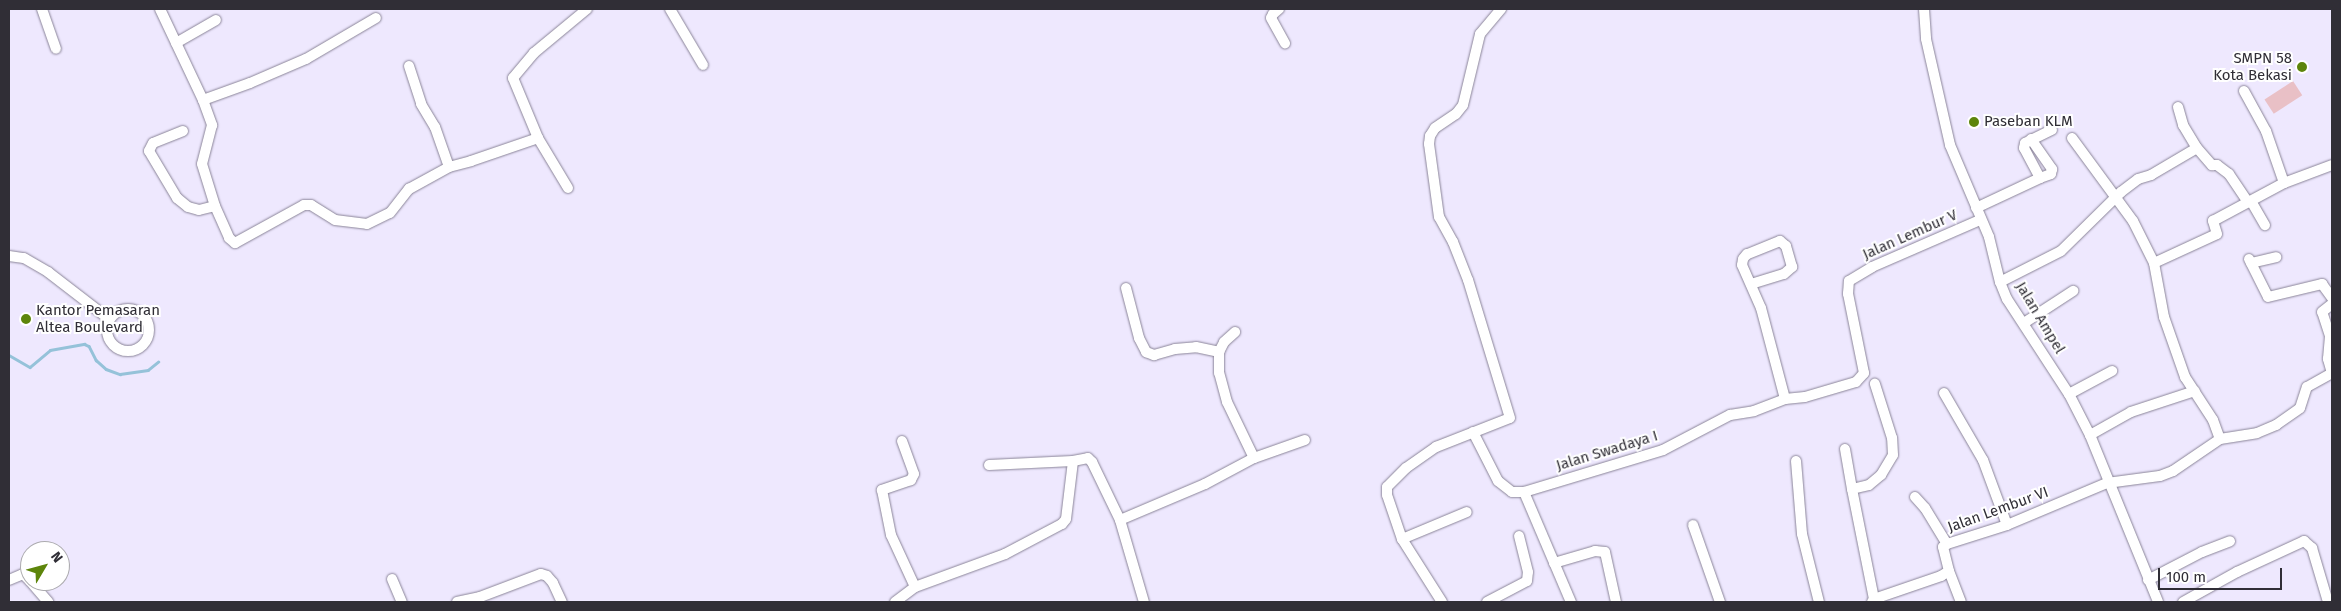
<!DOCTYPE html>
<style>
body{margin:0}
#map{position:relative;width:2341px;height:611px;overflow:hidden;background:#eee8fe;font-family:"Fira Sans",sans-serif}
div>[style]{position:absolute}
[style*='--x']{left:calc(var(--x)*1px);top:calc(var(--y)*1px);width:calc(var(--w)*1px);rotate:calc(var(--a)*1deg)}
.green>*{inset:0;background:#e9c0c6;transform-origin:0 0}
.stream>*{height:2.5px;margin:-1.25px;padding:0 1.25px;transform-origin:1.25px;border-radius:1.25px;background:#95c2d9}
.roads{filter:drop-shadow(0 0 1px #8a8498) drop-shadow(0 0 1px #8a8498)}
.minor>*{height:10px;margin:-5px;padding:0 5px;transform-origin:5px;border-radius:5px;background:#fff}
.minor>.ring{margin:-5px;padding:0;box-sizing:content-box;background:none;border:10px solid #fff;border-radius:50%}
.dots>*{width:14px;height:14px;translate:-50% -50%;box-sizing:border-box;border:2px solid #fff;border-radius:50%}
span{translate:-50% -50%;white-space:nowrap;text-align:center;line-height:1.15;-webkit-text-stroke:4px #fff;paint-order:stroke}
.poi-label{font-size:15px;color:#302e36}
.right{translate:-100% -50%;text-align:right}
.left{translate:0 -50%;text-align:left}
.street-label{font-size:15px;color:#302e36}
.frame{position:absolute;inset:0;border:10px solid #302e36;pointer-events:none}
.north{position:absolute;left:20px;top:541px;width:50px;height:50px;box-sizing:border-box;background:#fff;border:1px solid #acabaf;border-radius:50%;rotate:53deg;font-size:14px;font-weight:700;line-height:20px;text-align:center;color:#302e36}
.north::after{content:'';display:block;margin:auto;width:18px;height:22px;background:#5d850b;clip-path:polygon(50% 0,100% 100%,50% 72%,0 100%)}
.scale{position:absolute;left:2158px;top:568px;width:124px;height:22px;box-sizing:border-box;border:2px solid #302e36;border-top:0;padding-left:6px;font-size:15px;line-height:18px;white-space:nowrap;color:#302e36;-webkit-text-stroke:4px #fff;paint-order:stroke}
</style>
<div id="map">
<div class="green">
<i style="left:2293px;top:81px;width:17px;height:34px;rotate:57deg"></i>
</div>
<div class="stream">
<i style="--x:9;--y:355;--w:24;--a:30"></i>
<i style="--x:30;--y:367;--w:26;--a:-40"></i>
<i style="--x:50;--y:350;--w:35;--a:-10"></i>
<i style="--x:84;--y:344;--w:5;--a:22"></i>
<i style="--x:89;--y:346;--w:16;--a:63"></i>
<i style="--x:96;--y:360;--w:13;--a:42"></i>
<i style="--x:106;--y:369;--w:15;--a:20"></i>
<i style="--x:120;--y:374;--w:28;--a:-8"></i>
<i style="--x:148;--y:370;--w:13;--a:-39"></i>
</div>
<div class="roads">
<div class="minor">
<i style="--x:42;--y:9;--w:42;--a:70.7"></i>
<i style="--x:160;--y:9;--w:101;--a:64.7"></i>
<i style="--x:203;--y:100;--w:27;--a:70"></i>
<i style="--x:212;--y:125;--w:40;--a:104.4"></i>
<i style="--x:202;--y:164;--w:44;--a:72.8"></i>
<i style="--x:215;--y:206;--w:35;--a:66"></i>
<i style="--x:229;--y:238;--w:8;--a:40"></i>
<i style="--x:235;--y:243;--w:79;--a:-28.8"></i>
<i style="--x:304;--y:205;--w:7;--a:0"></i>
<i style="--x:311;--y:205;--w:28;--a:32"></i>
<i style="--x:335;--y:220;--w:32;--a:7"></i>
<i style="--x:367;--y:224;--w:25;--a:-26"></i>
<i style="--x:390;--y:213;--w:31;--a:-52"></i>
<i style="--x:409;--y:189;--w:46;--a:-28.8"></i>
<i style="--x:449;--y:167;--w:23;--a:-15"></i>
<i style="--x:471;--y:161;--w:71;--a:-18.9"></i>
<i style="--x:670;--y:9;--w:65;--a:59.5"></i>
<i style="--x:1279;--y:9;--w:8;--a:140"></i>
<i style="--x:1273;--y:14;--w:4;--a:117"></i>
<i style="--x:1271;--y:18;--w:29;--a:61"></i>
<i style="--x:1924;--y:9;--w:30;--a:86"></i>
<i style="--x:1926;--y:39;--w:109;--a:77.2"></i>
<i style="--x:1950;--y:145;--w:100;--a:67"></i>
<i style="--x:1989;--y:237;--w:46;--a:76.3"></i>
<i style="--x:2000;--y:282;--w:18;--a:68"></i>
<i style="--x:2007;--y:299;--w:113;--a:56.9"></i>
<i style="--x:2069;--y:394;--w:46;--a:62.9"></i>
<i style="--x:2090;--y:435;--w:180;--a:67.8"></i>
<i style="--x:176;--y:43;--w:46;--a:-29.9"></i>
<i style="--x:409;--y:66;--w:40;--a:72"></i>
<i style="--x:421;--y:104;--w:27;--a:59"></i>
<i style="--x:435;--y:127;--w:42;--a:70.7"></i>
<i style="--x:2244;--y:91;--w:46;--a:61.2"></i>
<i style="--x:2266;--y:131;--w:55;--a:70.9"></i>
<i style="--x:203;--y:100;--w:50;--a:-19.9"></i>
<i style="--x:250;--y:83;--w:61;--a:-23.2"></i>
<i style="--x:306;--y:59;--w:81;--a:-30.4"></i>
<i style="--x:2178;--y:107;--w:19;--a:74"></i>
<i style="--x:2183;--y:125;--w:27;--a:59"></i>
<i style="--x:183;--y:131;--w:32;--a:158"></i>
<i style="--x:153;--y:143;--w:9;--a:117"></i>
<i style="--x:149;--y:151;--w:55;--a:59.2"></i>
<i style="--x:177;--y:198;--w:14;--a:39"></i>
<i style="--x:188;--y:207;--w:11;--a:15"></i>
<i style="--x:199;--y:210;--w:16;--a:-14"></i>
<i style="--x:2072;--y:138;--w:103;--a:53.7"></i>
<i style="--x:2133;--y:221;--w:47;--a:63.4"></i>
<i style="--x:2154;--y:263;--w:55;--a:79.5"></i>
<i style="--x:2164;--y:317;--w:64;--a:70.7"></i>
<i style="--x:2185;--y:377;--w:51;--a:56.9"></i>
<i style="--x:2213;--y:420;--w:20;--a:70"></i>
<i style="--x:2031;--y:139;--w:37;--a:55"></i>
<i style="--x:2052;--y:169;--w:5;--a:101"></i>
<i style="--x:2051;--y:174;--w:12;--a:160"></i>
<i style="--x:568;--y:188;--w:58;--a:-121"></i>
<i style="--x:538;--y:138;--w:65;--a:-112.6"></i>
<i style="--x:513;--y:78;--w:33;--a:-50"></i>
<i style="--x:534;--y:53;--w:69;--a:-39.7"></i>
<i style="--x:2251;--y:201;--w:28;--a:60"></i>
<i style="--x:1976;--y:208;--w:71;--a:-25.1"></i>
<i style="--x:2040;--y:178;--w:34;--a:-118"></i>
<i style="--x:2024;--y:148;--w:5;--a:-79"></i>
<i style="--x:2025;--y:143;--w:30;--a:-26"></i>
<i style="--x:9;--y:256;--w:15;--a:8"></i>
<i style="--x:24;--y:258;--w:28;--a:30"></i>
<i style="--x:48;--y:272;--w:77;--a:37.6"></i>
<i style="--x:2249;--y:259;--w:42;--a:63.4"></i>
<i style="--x:2268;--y:297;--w:56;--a:-13.5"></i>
<i style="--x:2322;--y:284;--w:17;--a:54"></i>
<i style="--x:2154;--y:263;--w:69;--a:-24.7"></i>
<i style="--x:2217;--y:234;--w:14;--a:-107"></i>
<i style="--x:2213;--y:221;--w:81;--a:-28.2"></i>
<i style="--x:2284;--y:183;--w:51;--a:-20.6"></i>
<i style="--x:2251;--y:263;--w:26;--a:-13"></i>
<i style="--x:2000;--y:282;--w:68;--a:-26.9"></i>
<i style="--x:2061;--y:251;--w:84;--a:-44.5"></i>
<i style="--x:2121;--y:192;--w:21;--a:-37"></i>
<i style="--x:2138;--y:179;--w:14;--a:-17"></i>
<i style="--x:2151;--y:175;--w:53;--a:-30.4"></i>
<i style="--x:2197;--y:148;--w:23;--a:49"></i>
<i style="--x:2212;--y:165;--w:5;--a:0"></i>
<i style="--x:2217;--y:165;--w:15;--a:37"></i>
<i style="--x:2229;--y:174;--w:34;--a:56"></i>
<i style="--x:1751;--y:284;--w:34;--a:-17"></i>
<i style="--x:1784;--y:274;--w:11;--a:-41"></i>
<i style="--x:1792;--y:267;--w:22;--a:-106"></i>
<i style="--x:1786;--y:246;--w:8;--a:-140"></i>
<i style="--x:1780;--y:241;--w:35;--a:158"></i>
<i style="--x:1747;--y:254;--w:6;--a:129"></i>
<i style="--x:1743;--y:259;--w:6;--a:99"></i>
<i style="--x:1742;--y:265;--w:47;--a:66.2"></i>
<i style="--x:1761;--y:308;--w:94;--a:75.2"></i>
<i style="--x:1126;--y:288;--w:52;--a:75.4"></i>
<i style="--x:1139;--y:338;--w:16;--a:63"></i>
<i style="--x:1146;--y:352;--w:9;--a:21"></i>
<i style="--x:1154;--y:355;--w:22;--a:-16"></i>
<i style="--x:1175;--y:349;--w:21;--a:-5"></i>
<i style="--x:1196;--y:347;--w:24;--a:12"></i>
<i class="ring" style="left:107px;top:309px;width:32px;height:32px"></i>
<i style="--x:2024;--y:323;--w:59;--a:-33.1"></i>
<i style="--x:2332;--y:373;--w:15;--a:-106"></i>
<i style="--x:2328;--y:359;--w:23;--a:-85"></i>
<i style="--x:2330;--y:336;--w:25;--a:-108"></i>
<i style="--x:2322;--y:312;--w:13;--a:-39"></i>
<i style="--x:1944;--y:393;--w:78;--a:59.8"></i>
<i style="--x:1983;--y:460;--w:69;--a:69.7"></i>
<i style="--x:2069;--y:394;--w:49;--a:-28.1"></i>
<i style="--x:1473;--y:432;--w:55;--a:63"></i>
<i style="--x:1498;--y:481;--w:18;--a:38"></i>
<i style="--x:1512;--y:492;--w:12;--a:0"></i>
<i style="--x:1524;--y:492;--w:145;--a:-16.8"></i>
<i style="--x:1663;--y:450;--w:76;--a:-27.6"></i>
<i style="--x:1730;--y:415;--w:24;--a:-9"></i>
<i style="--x:1754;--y:411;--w:33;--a:-21"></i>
<i style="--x:1785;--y:399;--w:20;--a:-6"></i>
<i style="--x:1805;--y:397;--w:53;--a:-16.4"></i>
<i style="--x:1856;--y:382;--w:12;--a:-48"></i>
<i style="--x:1864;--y:373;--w:81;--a:-101.4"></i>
<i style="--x:1848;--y:294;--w:13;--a:-86"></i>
<i style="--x:1849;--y:281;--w:27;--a:-31"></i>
<i style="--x:1872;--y:267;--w:118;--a:-23.5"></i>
<i style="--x:2090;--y:435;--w:47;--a:-29.3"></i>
<i style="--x:2131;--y:412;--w:67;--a:-18.2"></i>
<i style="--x:902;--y:441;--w:35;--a:70"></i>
<i style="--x:914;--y:474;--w:7;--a:117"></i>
<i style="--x:911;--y:480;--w:31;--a:161"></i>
<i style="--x:882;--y:490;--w:46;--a:78.7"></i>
<i style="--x:891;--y:535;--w:57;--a:65.2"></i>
<i style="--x:1845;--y:449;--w:41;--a:80.1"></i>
<i style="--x:1254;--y:458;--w:54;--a:-19.4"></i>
<i style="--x:1796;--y:461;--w:73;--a:85.3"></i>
<i style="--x:1802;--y:534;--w:70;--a:76"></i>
<i style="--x:989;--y:465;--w:84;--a:-2.7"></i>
<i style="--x:1073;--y:461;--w:15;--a:-11"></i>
<i style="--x:1088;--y:458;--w:6;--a:45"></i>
<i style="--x:1092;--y:462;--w:64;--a:64.2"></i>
<i style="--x:1120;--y:520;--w:85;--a:73.7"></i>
<i style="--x:1524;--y:492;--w:120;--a:66.9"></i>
<i style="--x:1915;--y:497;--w:15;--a:48"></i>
<i style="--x:1925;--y:508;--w:42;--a:58.6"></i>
<i style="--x:1120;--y:520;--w:92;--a:-23"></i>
<i style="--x:1205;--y:484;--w:55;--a:-28"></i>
<i style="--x:1254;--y:458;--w:62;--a:-115.7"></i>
<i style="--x:1227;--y:402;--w:30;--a:-105"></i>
<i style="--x:1219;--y:373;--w:21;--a:-90"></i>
<i style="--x:1219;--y:352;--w:11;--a:-63"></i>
<i style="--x:1224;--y:342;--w:15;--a:-42"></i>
<i style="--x:1693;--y:525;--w:82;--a:70.7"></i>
<i style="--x:1402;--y:539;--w:70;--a:-22.6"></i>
<i style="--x:1554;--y:563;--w:43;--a:-16.3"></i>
<i style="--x:1595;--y:551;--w:10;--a:6"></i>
<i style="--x:1605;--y:552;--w:51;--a:77.6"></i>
<i style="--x:1949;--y:571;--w:33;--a:69"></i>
<i style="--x:392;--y:579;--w:25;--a:67"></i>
<i style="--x:9;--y:580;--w:15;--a:-23"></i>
<i style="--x:23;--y:574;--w:10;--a:45"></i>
<i style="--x:2148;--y:580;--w:61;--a:-27.4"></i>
<i style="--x:2202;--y:552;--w:30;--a:-21"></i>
<i style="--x:30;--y:581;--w:28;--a:49"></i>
<i style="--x:1874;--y:599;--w:112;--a:-101.3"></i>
<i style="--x:1852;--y:489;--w:17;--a:-13"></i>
<i style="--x:1869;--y:485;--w:16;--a:-40"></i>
<i style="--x:1881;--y:475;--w:23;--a:-59"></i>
<i style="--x:1893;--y:455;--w:17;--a:-93"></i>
<i style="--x:1892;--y:438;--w:57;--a:-107.5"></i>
<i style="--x:457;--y:602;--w:24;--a:-12"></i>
<i style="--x:480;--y:597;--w:65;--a:-20.7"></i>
<i style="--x:541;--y:574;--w:6;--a:18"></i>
<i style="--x:547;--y:576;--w:9;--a:49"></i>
<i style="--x:553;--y:583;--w:21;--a:65"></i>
<i style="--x:895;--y:602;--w:25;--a:-37"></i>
<i style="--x:915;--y:587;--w:96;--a:-20.1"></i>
<i style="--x:1005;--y:554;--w:64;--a:-27.8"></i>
<i style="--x:1062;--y:524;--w:6;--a:-51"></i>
<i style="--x:1066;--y:519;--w:58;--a:-83.1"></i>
<i style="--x:1442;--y:602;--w:75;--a:-122.4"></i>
<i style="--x:1402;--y:539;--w:46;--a:-108.8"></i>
<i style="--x:1387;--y:495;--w:8;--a:-90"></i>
<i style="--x:1387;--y:487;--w:27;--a:-45"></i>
<i style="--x:1406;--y:468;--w:37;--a:-35"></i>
<i style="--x:1436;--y:447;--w:79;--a:-21.4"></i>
<i style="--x:1510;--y:418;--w:144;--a:-106.9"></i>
<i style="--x:1468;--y:280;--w:41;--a:-111.5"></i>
<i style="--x:1453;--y:242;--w:29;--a:-119"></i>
<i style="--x:1439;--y:217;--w:74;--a:-97.8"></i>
<i style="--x:1429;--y:144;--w:8;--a:-83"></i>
<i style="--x:1430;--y:136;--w:9;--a:-58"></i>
<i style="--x:1435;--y:128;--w:25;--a:-34"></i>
<i style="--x:1456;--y:114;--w:11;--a:-52"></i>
<i style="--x:1463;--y:105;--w:73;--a:-76.5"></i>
<i style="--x:1480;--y:34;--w:33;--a:-50"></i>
<i style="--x:1487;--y:602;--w:45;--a:-27.7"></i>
<i style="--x:1527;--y:581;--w:9;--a:-84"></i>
<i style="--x:1528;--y:572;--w:37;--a:-104"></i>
<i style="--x:1872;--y:602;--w:4;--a:-56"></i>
<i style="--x:1874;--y:599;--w:71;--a:-18.9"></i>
<i style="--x:1941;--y:576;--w:9;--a:-32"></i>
<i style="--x:1949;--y:571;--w:25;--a:-104"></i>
<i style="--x:1943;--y:547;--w:5;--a:-37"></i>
<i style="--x:1947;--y:544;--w:63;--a:-17.6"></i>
<i style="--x:2007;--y:525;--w:108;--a:-22.8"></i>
<i style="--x:2107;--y:483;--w:53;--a:-7.5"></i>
<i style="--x:2160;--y:476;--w:14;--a:-21"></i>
<i style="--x:2173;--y:471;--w:57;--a:-34.2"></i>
<i style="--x:2220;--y:439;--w:37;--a:-9"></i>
<i style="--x:2257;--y:433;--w:21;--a:-23"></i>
<i style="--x:2276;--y:425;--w:29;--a:-35"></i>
<i style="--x:2300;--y:408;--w:22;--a:-72"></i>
<i style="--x:2307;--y:387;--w:29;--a:-29"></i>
<i style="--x:2183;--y:602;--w:62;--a:-29.1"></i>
<i style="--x:2237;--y:572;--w:74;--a:-24.8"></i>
<i style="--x:2304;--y:541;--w:11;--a:41"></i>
<i style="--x:2312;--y:548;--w:56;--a:73.5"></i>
</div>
</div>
<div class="dots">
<i style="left:2302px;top:67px;background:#5d850b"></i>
<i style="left:1974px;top:122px;background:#5d850b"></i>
<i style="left:26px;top:319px;background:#5d850b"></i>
</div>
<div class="poi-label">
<span class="right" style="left:2292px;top:67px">SMPN 58<br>Kota Bekasi</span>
<span class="left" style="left:1984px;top:122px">Paseban KLM</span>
<span class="left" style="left:36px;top:319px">Kantor Pemasaran<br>Altea Boulevard</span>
</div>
<div class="street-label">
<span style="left:1910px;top:235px;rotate:-24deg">Jalan Lembur V</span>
<span style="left:2040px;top:318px;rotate:59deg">Jalan Ampel</span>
<span style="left:1607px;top:451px;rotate:-17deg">Jalan Swadaya I</span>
<span style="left:1998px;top:510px;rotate:-20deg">Jalan Lembur VI</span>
</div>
<div class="frame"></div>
<div class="north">N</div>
<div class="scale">100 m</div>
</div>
